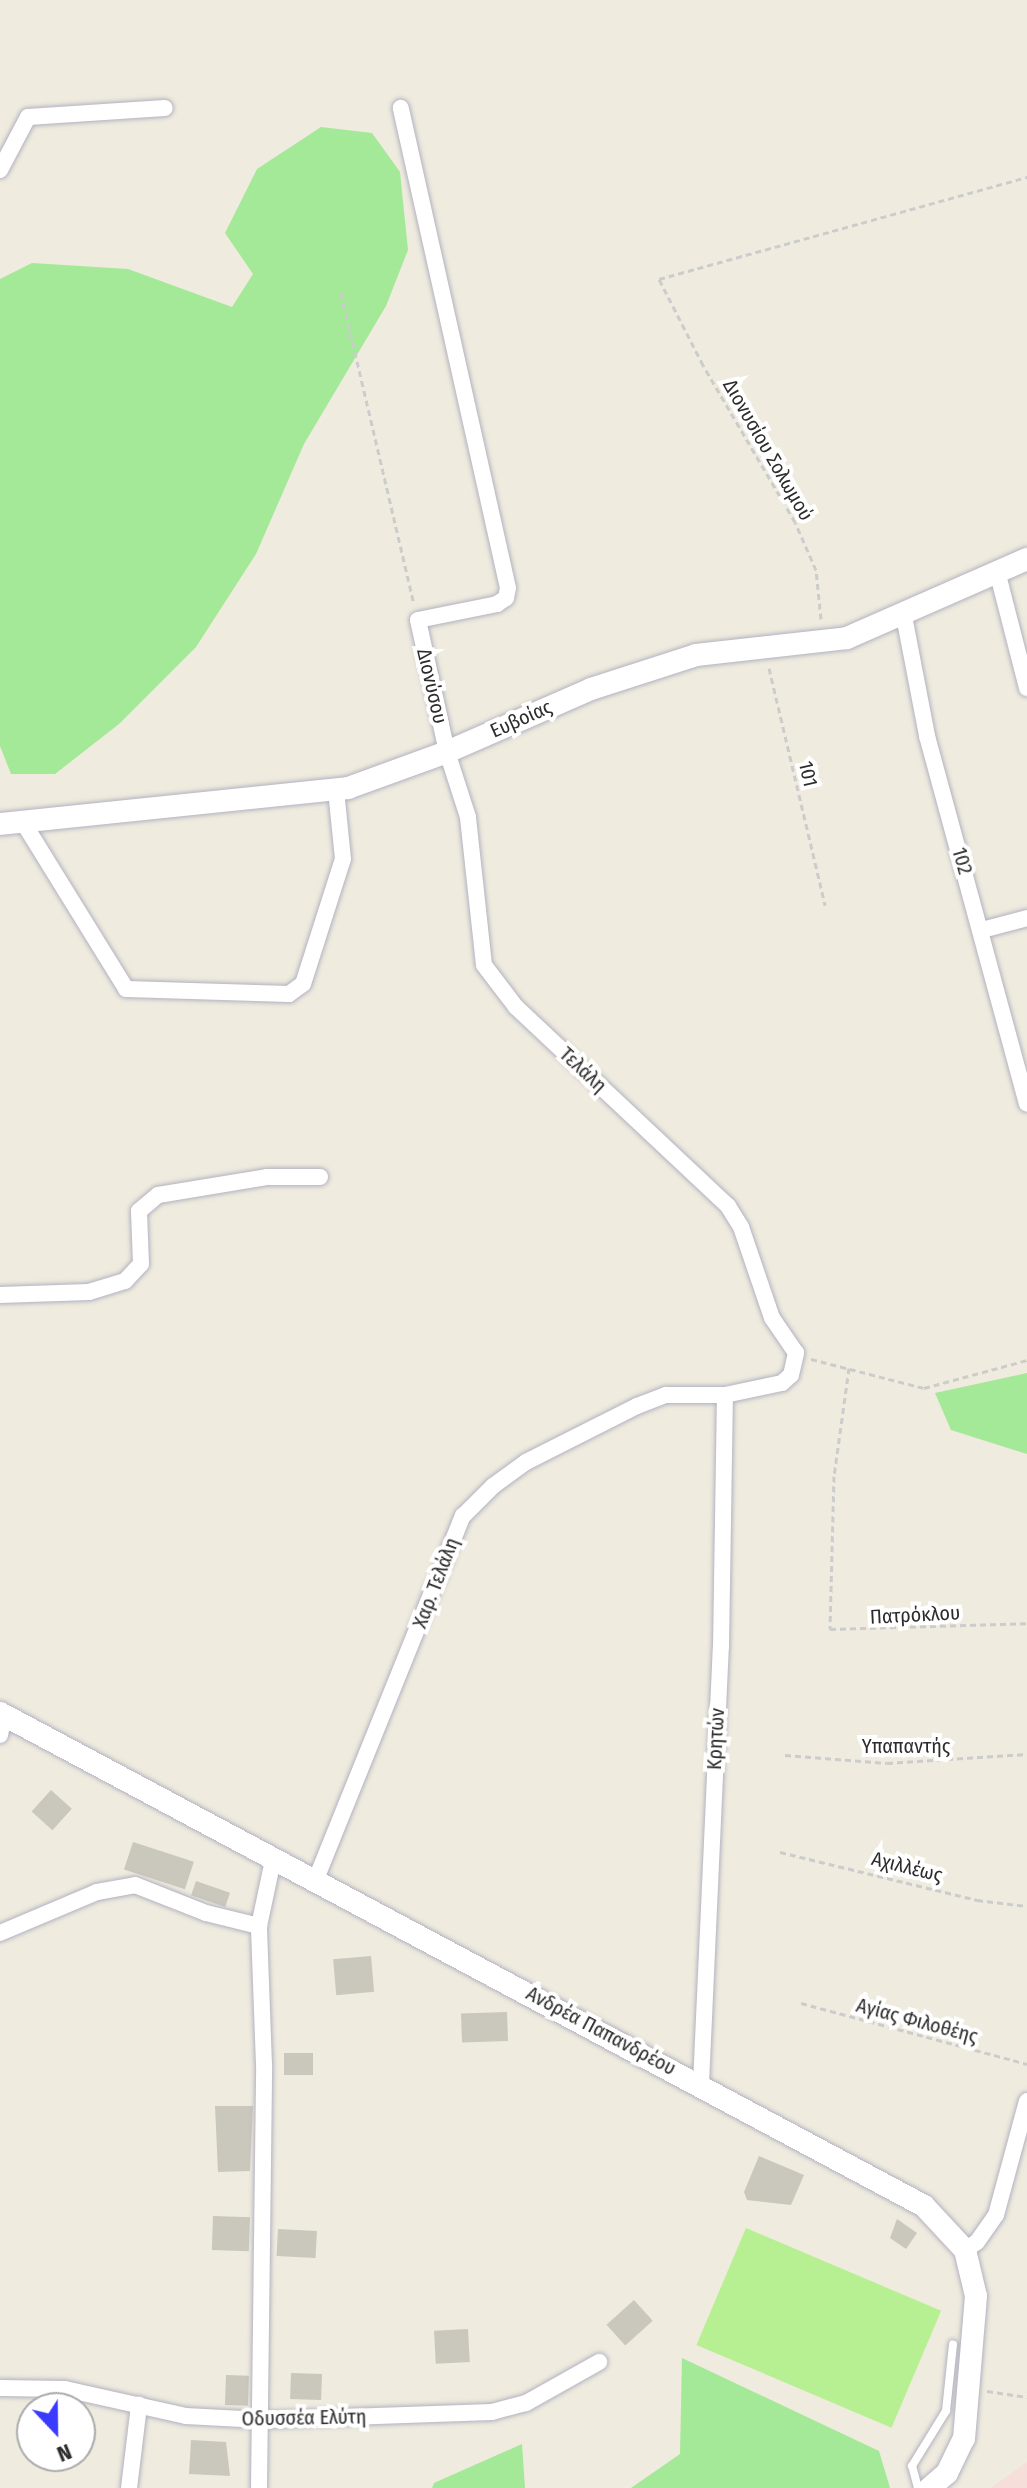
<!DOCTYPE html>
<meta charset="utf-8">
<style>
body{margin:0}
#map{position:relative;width:1027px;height:2488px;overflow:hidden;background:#efebde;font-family:"Fira Sans Condensed",sans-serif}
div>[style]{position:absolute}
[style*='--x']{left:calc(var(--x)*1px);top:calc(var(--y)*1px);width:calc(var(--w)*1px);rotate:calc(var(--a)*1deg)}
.medical>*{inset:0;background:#f6dfdb}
.green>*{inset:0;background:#a3e997}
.pitch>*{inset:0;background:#b6f092;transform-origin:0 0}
.building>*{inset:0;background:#cac7bd;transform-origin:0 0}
.path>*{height:3px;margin-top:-1.5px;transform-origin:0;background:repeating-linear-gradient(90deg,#ccc 0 6px,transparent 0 10px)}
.roads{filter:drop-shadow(0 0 2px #b2b2c1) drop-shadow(0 0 2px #b2b2c1)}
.lane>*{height:8px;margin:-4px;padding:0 4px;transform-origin:4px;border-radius:4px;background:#fff}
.street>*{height:16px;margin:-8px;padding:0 8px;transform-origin:8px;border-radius:8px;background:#fff}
.secondary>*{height:22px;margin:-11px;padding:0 11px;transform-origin:11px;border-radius:11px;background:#fff}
span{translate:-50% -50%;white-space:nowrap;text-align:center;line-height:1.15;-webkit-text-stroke:8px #fff;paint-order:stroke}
.street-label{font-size:20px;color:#2c2c2c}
.north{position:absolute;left:16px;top:2392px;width:80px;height:80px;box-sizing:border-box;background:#fff;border:2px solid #ababab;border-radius:50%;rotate:158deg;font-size:22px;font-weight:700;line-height:32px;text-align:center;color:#2c2c2c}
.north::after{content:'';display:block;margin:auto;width:28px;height:36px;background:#3b3aff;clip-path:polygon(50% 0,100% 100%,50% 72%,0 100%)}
</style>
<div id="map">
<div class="medical">
<i style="clip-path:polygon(1027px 2462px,1027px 2488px,991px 2488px,1002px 2480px)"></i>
</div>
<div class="green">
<i style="clip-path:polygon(321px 127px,372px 133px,400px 172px,408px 250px,386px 306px,304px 444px,256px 554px,196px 647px,119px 724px,55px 774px,11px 774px,0 746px,0 279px,32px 263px,128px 269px,232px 307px,253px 274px,225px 233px,257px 169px)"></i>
<i style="clip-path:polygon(1027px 1373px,1027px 1454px,951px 1430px,935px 1393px)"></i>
<i style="clip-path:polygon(682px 2358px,879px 2451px,890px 2488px,631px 2488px,680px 2454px)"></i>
<i style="clip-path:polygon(522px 2444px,525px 2488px,432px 2488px,434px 2483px)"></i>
</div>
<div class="pitch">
<i style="left:746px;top:2228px;width:212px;height:127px;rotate:23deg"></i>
</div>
<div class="building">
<i style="left:51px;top:1790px;width:28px;height:29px;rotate:42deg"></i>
<i style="left:133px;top:1842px;width:64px;height:29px;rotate:18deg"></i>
<i style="left:196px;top:1881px;width:36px;height:15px;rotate:19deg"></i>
<i style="left:371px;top:1956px;width:36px;height:38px;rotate:85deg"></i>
<i style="left:507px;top:2012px;width:29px;height:46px;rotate:88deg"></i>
<i style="left:284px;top:2053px;width:29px;height:22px"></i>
<i style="clip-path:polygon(215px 2106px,253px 2106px,250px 2171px,218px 2172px)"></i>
<i style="clip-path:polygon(759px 2156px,804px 2175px,791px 2205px,747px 2200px,744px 2192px)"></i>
<i style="left:213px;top:2216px;width:37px;height:34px;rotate:2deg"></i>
<i style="clip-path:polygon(897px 2219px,917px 2233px,906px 2249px,890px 2238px)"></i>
<i style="left:278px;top:2229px;width:39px;height:27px;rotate:3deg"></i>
<i style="left:634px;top:2300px;width:28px;height:37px;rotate:48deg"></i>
<i style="left:468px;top:2329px;width:33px;height:34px;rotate:87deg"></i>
<i style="left:291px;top:2373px;width:31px;height:26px;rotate:2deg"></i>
<i style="left:226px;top:2375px;width:23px;height:30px;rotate:2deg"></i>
<i style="clip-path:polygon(191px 2440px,226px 2442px,230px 2476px,189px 2474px)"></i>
</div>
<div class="path">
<i style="--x:341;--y:293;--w:319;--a:76.8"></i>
<i style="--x:821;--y:619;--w:49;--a:-95.8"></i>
<i style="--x:816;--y:570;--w:52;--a:-113.6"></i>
<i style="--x:795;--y:522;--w:182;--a:-120.4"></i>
<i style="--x:703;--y:365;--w:97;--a:-117.1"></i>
<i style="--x:659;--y:279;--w:382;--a:-15.5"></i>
<i style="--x:769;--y:668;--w:244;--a:76.7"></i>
<i style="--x:811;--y:1359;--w:117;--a:14.4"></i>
<i style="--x:924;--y:1388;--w:107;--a:-15.2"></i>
<i style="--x:849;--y:1368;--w:109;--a:97.9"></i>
<i style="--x:834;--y:1476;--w:153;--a:91.5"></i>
<i style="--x:830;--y:1629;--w:197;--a:-1.7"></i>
<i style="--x:785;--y:1755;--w:102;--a:4.5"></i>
<i style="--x:887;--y:1763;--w:140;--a:-3.7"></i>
<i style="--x:780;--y:1852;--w:203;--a:13.7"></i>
<i style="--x:977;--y:1900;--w:50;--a:6.8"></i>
<i style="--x:801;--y:2003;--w:234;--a:15.1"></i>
<i style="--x:987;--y:2391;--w:40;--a:8.5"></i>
</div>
<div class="roads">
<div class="lane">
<i style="--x:918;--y:2488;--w:23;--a:-105"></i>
<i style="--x:912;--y:2466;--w:65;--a:-58.3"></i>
<i style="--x:946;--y:2411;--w:67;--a:-84"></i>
</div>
<div class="street">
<i style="--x:0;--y:170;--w:60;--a:-62.2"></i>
<i style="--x:28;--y:117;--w:137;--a:-3.8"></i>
<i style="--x:997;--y:571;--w:121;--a:75.6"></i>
<i style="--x:904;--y:616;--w:122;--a:79.1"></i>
<i style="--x:927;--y:736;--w:381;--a:74.8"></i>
<i style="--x:23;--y:822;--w:196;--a:58.3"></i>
<i style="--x:126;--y:989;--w:163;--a:1.8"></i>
<i style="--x:289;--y:994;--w:17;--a:-36"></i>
<i style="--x:303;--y:984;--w:131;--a:-72.3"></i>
<i style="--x:343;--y:859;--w:69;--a:-95.8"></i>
<i style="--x:982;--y:930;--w:47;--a:-14.9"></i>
<i style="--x:0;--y:1295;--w:89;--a:-1.9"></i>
<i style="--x:89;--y:1292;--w:38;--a:-17"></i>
<i style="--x:125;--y:1281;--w:23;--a:-47"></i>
<i style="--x:141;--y:1264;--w:53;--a:-92.2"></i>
<i style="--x:139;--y:1211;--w:25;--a:-40"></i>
<i style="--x:158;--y:1195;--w:110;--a:-9.4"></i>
<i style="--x:267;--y:1177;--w:53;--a:0"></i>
<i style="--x:0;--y:1735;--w:20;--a:-79"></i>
<i style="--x:316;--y:1879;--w:392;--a:-68"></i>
<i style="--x:463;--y:1516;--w:42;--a:-45"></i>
<i style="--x:493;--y:1486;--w:41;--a:-36"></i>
<i style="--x:526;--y:1462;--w:124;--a:-26.8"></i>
<i style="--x:637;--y:1406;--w:31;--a:-21"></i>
<i style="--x:666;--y:1395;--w:59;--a:0"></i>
<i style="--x:725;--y:1395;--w:58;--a:-11.9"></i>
<i style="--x:782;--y:1383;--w:12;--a:-42"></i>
<i style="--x:791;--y:1375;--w:23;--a:-77"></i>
<i style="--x:796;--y:1353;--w:42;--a:-124.4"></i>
<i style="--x:772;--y:1318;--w:96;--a:-108.8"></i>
<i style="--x:741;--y:1227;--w:25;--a:-122"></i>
<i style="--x:728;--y:1206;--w:291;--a:-136.8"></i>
<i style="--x:516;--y:1007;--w:53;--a:-127.3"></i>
<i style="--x:484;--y:965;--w:149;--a:-96.2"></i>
<i style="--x:468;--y:817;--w:68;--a:-107.9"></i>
<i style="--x:447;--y:752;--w:135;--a:-102.4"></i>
<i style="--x:418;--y:620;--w:81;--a:-11.4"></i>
<i style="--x:497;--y:604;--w:11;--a:-34"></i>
<i style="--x:506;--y:598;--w:10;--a:-79"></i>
<i style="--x:508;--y:588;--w:492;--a:-102.6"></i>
<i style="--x:0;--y:1933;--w:105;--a:-22.9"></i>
<i style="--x:97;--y:1892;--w:39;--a:-10"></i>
<i style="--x:135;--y:1885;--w:76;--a:21.5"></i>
<i style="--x:206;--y:1913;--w:55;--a:13.8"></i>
<i style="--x:701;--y:2084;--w:437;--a:-87.4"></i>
<i style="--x:721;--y:1647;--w:252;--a:-89.1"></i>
<i style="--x:965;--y:2250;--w:14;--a:-34"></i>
<i style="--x:977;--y:2242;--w:33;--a:-55"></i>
<i style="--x:996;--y:2215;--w:118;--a:-74.8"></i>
<i style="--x:0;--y:2388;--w:65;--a:0.9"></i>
<i style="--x:65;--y:2389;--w:124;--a:12.6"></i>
<i style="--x:186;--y:2416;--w:75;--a:3.1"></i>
<i style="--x:261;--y:2420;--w:231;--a:-2"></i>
<i style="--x:492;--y:2412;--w:35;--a:-15"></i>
<i style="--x:526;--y:2403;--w:84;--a:-29.3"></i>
<i style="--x:129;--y:2488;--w:84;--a:-83.1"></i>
<i style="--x:259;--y:2488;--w:423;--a:-89.3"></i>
<i style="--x:264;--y:2065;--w:139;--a:-92.1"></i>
<i style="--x:259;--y:1926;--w:67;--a:-78"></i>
</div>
<div class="secondary">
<i style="--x:0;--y:824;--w:350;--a:-5.9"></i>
<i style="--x:348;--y:788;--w:105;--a:-20"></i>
<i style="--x:447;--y:752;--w:157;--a:-23.6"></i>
<i style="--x:591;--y:689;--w:110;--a:-17.9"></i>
<i style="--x:696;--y:655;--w:152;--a:-6.4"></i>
<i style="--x:847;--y:638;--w:197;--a:-23.7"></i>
<i style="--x:0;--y:1713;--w:1047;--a:28.08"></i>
<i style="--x:924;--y:2206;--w:60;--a:47"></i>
<i style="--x:965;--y:2250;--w:47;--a:76.6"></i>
<i style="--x:976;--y:2296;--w:143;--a:94.8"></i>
<i style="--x:964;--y:2438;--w:39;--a:116"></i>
<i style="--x:947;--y:2473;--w:23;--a:139"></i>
</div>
</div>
<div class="street-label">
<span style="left:768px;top:450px;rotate:60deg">Διονυσίου Σολωμού</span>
<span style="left:432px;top:686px;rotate:77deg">Διονύσου</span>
<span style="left:521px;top:719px;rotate:-24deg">Ευβοίας</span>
<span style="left:808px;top:774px;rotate:77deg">101</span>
<span style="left:962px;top:861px;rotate:74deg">102</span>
<span style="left:583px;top:1070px;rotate:43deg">Τελάλη</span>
<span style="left:436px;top:1583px;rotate:-69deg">Χαρ. Τελάλη</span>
<span style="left:915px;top:1615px;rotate:-3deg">Πατρόκλου</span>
<span style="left:716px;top:1739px;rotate:-87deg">Κρητών</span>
<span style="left:906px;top:1746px">Υπαπαντής</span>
<span style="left:907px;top:1867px;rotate:14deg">Αχιλλέως</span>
<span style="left:917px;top:2021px;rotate:15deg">Αγίας Φιλοθέης</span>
<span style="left:601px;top:2031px;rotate:28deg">Ανδρέα Παπανδρέου</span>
<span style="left:304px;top:2418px;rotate:-1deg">Οδυσσέα Ελύτη</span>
</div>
<div class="north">N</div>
</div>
